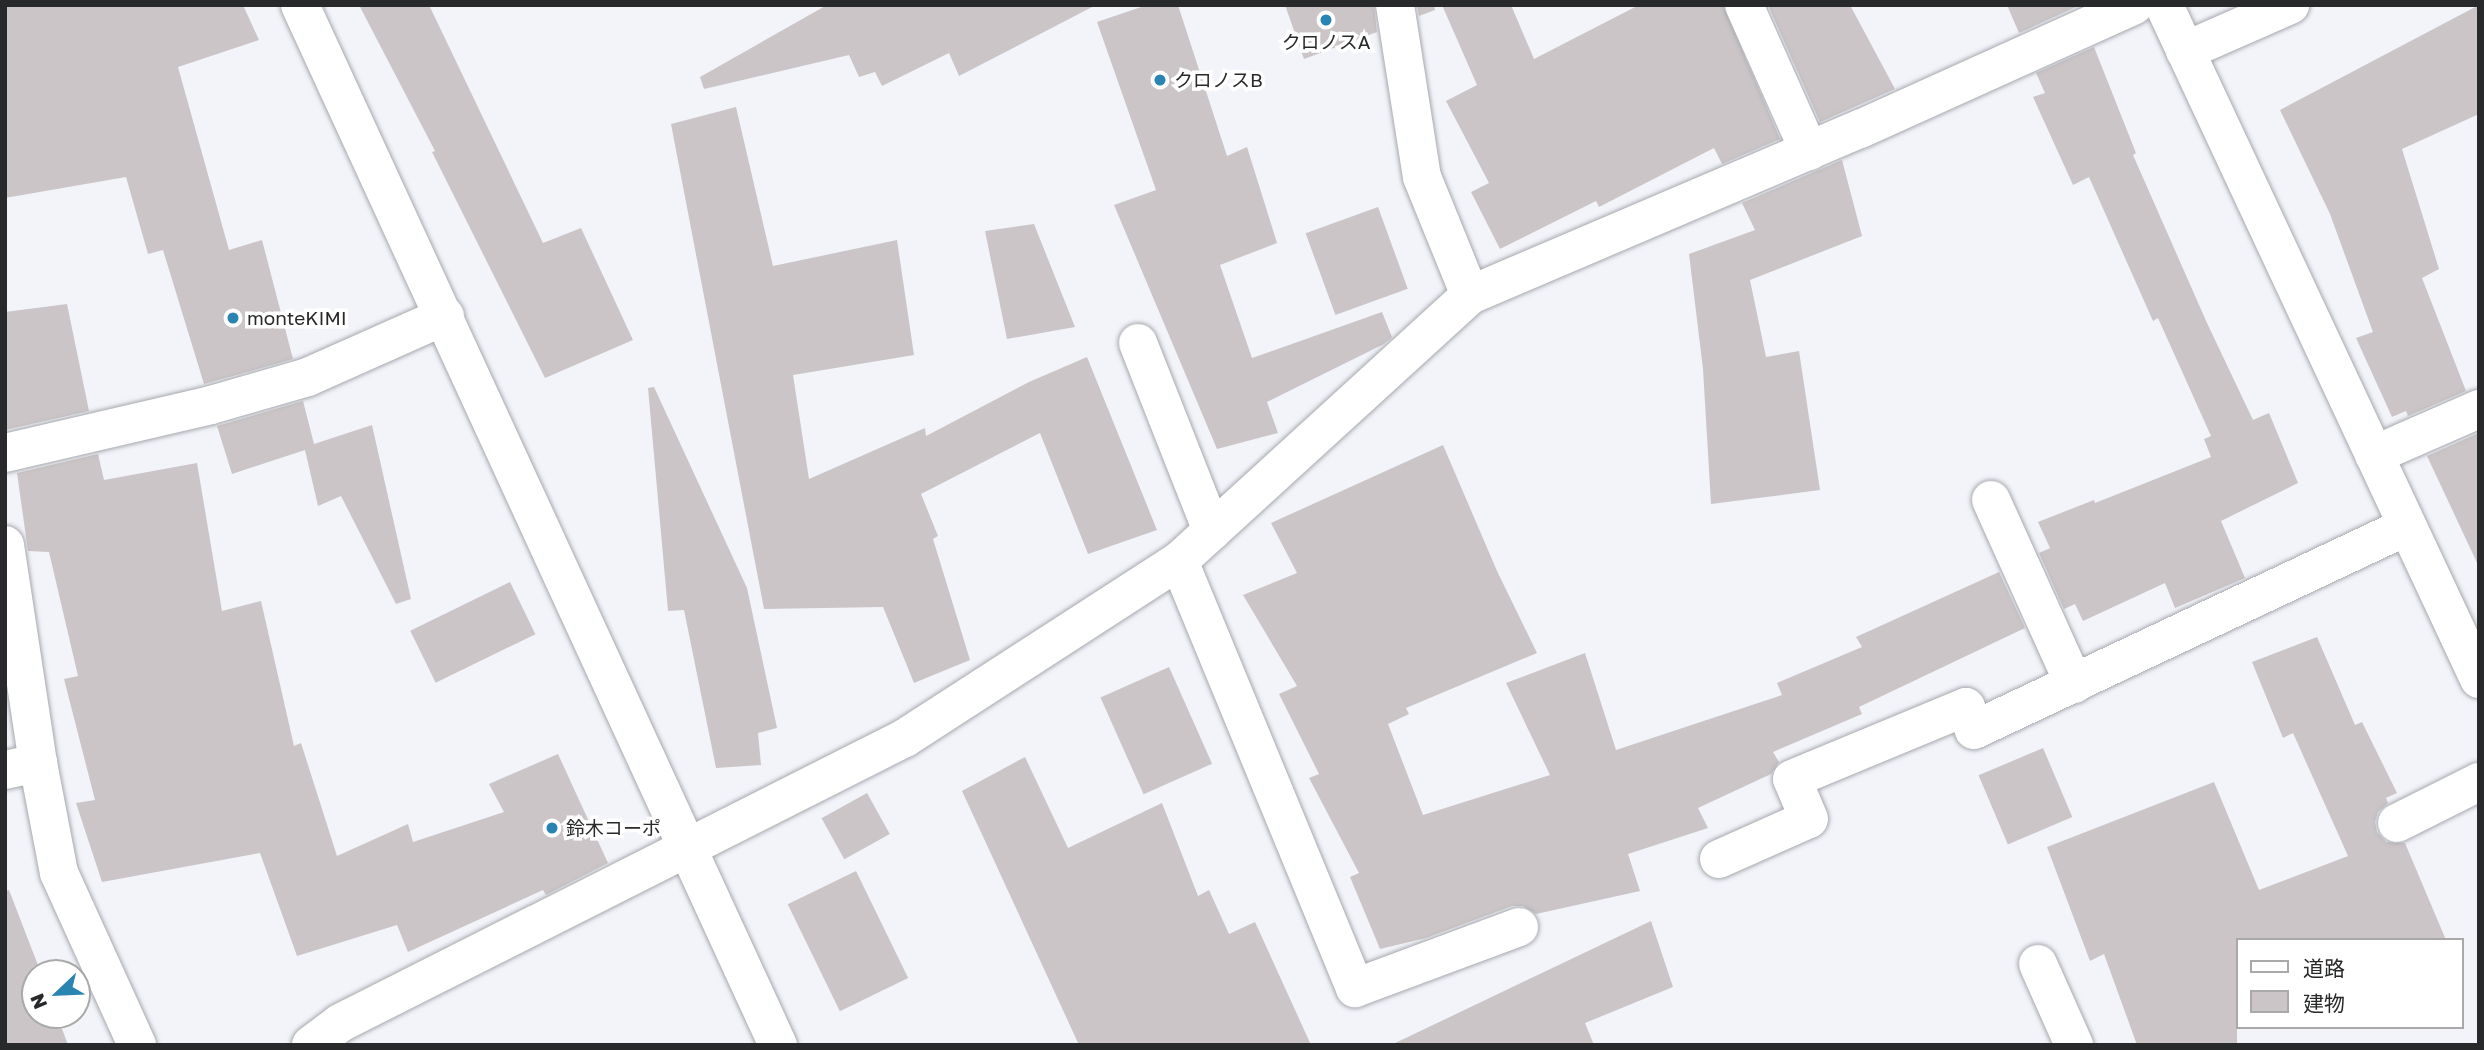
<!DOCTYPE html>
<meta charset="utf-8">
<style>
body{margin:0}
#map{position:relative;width:2484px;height:1050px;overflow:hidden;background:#f2f4fa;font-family:"Golos Text","Noto Sans JP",sans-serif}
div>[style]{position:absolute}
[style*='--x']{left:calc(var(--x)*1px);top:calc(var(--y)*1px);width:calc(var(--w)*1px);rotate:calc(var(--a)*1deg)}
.building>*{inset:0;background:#cbc5c7;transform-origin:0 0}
.roads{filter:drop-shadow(0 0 2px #a6a8ad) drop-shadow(0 0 2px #a6a8ad)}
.minor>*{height:38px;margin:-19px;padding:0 19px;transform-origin:19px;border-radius:19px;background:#fff}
.dots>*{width:19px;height:19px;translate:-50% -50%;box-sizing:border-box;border:4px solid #fff;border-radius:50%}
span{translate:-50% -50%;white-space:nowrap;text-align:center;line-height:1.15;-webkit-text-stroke:7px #fff;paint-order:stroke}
.poi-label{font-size:19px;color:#28292a}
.left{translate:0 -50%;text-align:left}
.frame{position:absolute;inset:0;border:7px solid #28292a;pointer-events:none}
.legend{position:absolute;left:2236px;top:938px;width:228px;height:91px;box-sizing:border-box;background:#fff;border:2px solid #a9a9aa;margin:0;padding:9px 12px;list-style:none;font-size:21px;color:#28292a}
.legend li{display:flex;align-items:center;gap:14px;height:35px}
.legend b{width:35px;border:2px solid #a9a9aa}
.north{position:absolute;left:21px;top:959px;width:70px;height:70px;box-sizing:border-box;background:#fff;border:2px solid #a9a9aa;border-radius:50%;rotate:247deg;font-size:19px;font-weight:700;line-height:28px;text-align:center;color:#28292a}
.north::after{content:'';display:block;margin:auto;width:24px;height:32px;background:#2a84b1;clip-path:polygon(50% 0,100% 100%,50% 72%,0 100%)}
</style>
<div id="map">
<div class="building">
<i style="clip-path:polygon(5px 5px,243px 5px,259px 40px,178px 67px,229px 250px,262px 240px,293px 359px,204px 384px,163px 250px,148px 254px,126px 177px,5px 198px)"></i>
<i style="clip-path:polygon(359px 5px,429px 5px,543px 243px,581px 228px,633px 340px,545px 378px,432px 152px,435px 151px)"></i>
<i style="clip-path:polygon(827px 5px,1096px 5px,959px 76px,949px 53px,882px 86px,875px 72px,859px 77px,849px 55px,704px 89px,700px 77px)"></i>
<i style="clip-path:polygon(1147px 5px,1178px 5px,1227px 156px,1247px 147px,1277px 243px,1220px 265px,1252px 358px,1382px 312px,1392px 337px,1384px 344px,1267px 402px,1278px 433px,1217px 449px,1114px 205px,1156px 190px,1097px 22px)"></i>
<i style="clip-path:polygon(1285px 5px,1374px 5px,1377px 32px,1304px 59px)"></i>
<i style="clip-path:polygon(1417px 5px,1434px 5px,1435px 10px,1419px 16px)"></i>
<i style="clip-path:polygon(1442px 5px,1511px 5px,1534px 59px,1639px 5px,1723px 5px,1780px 139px,1722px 164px,1714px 148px,1599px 207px,1596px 201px,1500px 249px,1471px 192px,1489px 183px,1446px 101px,1477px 85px)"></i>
<i style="clip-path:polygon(1768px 5px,1850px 5px,1895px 89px,1820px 122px)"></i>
<i style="clip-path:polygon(2007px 5px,2078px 5px,2078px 6px,2019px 33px)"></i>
<i style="clip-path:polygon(2479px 5px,2479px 114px,2402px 149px,2439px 269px,2422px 278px,2466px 391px,2408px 416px,2406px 411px,2392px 417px,2356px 338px,2373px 332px,2330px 214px,2280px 110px)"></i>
<i style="clip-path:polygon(2094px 47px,2136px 153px,2133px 155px,2207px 323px,2253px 420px,2269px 413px,2298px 483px,2221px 521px,2245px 578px,2175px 608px,2165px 583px,2083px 621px,2075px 604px,2064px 609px,2039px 553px,2050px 548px,2038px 522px,2094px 500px,2095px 503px,2211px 457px,2204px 439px,2211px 436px,2158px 318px,2153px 321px,2089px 177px,2073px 185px,2033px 97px,2045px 93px,2036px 73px)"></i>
<i style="clip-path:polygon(736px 107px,773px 266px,897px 240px,914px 355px,793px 375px,809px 479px,925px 428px,926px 436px,1029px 382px,1087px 357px,1157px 530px,1088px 554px,1040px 433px,921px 494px,938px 536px,933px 539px,970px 660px,914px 683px,883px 607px,764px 609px,671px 124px)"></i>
<i style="clip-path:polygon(1842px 160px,1862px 236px,1750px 280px,1766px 357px,1799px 351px,1820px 490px,1711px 504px,1703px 369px,1689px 254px,1755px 230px,1742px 203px)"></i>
<i style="left:1378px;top:207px;width:87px;height:77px;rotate:70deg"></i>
<i style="clip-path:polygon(1034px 224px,1075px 327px,1007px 339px,985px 231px)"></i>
<i style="clip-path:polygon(67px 304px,89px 411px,5px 430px,5px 312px)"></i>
<i style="clip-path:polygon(654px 387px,747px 588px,777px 728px,758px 733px,761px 765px,716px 768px,684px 610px,668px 611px,648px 388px)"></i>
<i style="clip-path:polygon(303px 401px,314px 444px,372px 425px,411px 599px,396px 604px,341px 496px,318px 506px,305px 450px,232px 474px,217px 426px)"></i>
<i style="clip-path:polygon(2479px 433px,2479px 567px,2427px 456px)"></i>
<i style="clip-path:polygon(1443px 445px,1497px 571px,1537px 653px,1406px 708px,1409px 714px,1388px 724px,1423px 815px,1550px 775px,1506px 683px,1585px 653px,1616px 750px,1782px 695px,1777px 683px,1862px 647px,1856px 637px,1999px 572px,2025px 628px,1859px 707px,1862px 714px,1773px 752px,1779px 762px,1771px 774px,1698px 808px,1708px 828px,1628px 854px,1640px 891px,1536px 914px,1523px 906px,1512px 906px,1426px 938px,1380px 949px,1350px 877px,1359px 873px,1309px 778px,1319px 774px,1279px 694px,1297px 686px,1243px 595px,1297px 573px,1271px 523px)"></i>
<i style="clip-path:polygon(98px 454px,104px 480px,197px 463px,222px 611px,261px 601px,294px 746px,301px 743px,337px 856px,408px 824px,413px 842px,504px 812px,489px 784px,558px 754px,608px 863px,546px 895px,543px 890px,408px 952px,397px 925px,297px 956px,260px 853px,102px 882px,76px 803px,95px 800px,64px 679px,78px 676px,49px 552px,28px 551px,17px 473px)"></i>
<i style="left:510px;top:582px;width:58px;height:111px;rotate:64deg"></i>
<i style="clip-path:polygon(2317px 637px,2355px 725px,2362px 722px,2397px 793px,2386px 798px,2388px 803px,2378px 812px,2375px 822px,2377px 832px,2386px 842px,2405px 843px,2446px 940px,2237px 940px,2237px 1045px,2137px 1045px,2104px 954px,2090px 961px,2047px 847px,2214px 782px,2259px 890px,2348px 856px,2293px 733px,2283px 738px,2252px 662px)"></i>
<i style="left:1169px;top:667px;width:106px;height:75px;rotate:66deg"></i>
<i style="left:2043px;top:748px;width:75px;height:70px;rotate:67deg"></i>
<i style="clip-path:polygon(1025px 757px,1068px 848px,1162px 803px,1198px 896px,1209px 890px,1229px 934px,1255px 922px,1311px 1045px,1079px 1045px,962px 791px)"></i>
<i style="left:867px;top:793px;width:47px;height:52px;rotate:61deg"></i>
<i style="left:856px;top:871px;width:119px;height:76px;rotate:64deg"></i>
<i style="clip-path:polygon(9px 890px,41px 973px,35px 973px,35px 1015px,57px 1015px,68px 1045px,5px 1045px,5px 891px)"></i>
<i style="clip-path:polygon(1651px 921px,1673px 987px,1585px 1023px,1594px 1045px,1391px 1045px)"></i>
</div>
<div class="roads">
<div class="minor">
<i style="--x:300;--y:5;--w:1145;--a:65.32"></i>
<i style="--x:1395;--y:5;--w:174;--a:81.1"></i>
<i style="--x:1422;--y:177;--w:127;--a:67.9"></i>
<i style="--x:1744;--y:5;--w:160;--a:66"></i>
<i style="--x:2164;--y:5;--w:744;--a:64.95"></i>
<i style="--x:2185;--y:51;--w:115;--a:-23.7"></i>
<i style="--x:1138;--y:343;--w:202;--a:68.5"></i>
<i style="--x:5;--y:453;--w:212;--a:-13.1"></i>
<i style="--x:211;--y:405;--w:101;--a:-16.1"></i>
<i style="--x:308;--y:377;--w:150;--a:-24"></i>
<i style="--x:2374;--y:455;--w:115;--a:-23.7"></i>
<i style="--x:1991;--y:500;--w:202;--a:65.7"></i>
<i style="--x:5;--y:545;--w:220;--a:81.4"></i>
<i style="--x:38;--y:763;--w:112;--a:79.2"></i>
<i style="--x:59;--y:873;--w:189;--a:65.6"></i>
<i style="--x:1179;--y:561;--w:462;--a:67.6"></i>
<i style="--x:1355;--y:988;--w:175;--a:-20.4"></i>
<i style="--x:5;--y:770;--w:34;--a:-12"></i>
<i style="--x:2397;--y:823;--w:92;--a:-26.6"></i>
<i style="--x:1719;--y:859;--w:98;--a:-24"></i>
<i style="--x:1809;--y:819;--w:43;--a:-113"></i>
<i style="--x:1792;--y:779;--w:188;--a:-22.5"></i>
<i style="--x:1966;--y:707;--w:24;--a:71"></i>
<i style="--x:1974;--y:730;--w:479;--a:-25.2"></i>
<i style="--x:2038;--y:964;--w:89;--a:66"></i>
<i style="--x:311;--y:1045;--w:36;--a:-37"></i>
<i style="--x:340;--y:1023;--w:633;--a:-26.77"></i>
<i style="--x:905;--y:738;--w:326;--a:-32.9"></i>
<i style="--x:1179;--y:561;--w:394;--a:-42.4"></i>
<i style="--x:1470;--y:295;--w:424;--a:-23.1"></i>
<i style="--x:1860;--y:129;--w:301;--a:-24.3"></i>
</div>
</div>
<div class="dots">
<i style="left:1326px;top:20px;background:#2a84b1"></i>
<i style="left:1160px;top:80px;background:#2a84b1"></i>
<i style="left:233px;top:318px;background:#2a84b1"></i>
<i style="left:552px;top:828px;background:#2a84b1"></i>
</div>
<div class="poi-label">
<span style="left:1326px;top:42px">クロノスA</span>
<span class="left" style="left:1174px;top:80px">クロノスB</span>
<span class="left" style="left:247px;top:318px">monteKIMI</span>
<span class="left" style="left:566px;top:828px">鈴木コーポ</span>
</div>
<div class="frame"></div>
<ul class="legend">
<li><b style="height:9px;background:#fff"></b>道路</li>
<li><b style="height:19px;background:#cbc5c7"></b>建物</li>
</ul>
<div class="north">N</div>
</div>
